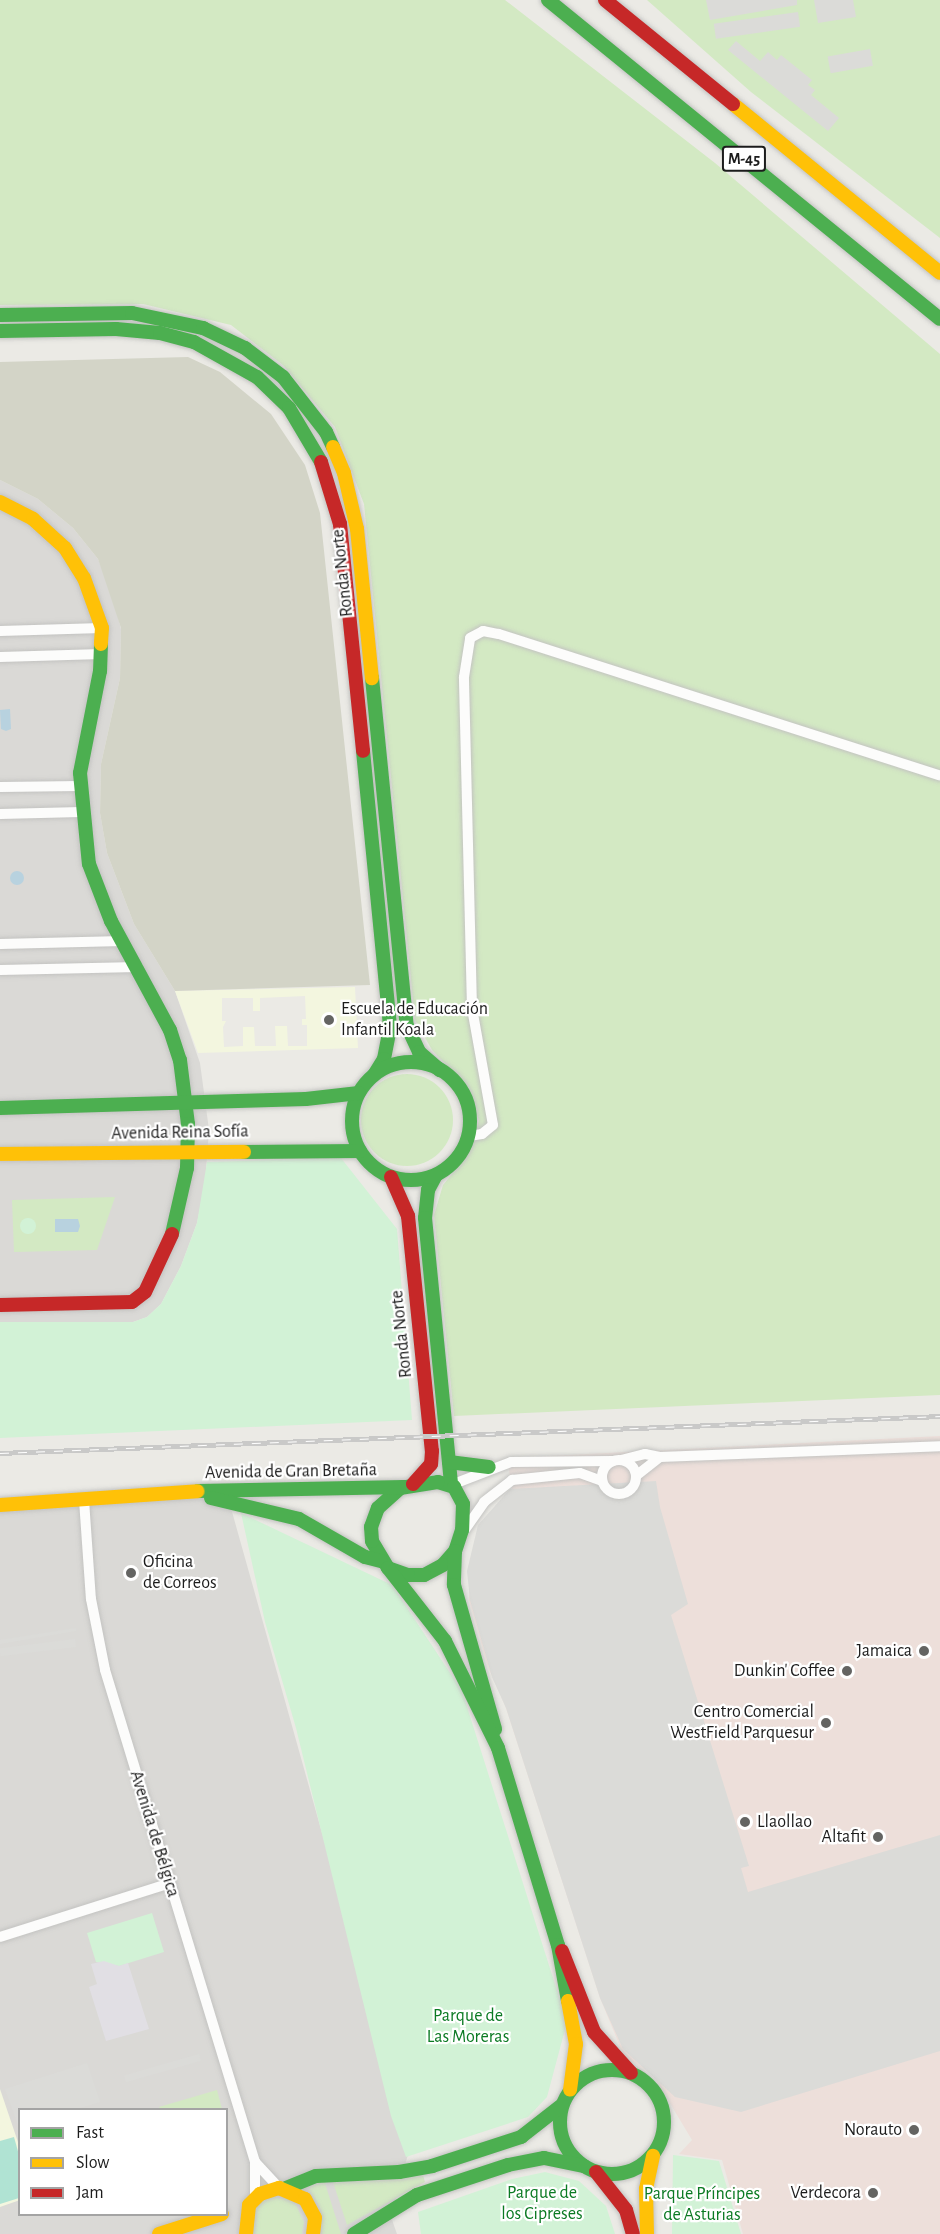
<!DOCTYPE html>
<meta charset="utf-8">
<style>
body{margin:0}
#map{position:relative;width:940px;height:2234px;overflow:hidden;background:#ebeae5;font-family:"Alegreya Sans",sans-serif}
div>[style]{position:absolute}
[style*='--x']{left:calc(var(--x)*1px);top:calc(var(--y)*1px);width:calc(var(--w)*1px);rotate:calc(var(--a)*1deg)}
.residential>*{inset:0;background:#dad9d6}
.commercial>*{inset:0;background:#eddfda}
.education>*{inset:0;background:#f3f6df}
.construction>*{inset:0;background:#d3d4c7}
.grass>*{inset:0;background:#d3e9c3}
.round{border-radius:50%}
.park>*{inset:0;background:#d2f2d6}
.pitch>*{inset:0;background:#b0e3d3}
.parking>*{inset:0;background:#dbdbd8;transform-origin:0 0}
.plaza>*{inset:0;background:#e1dfe4}
.water>*{inset:0;background:#b8d2df}
.roads{filter:drop-shadow(0 0 2px #c3c3c1) drop-shadow(0 0 2px #c3c3c1)}
.street>*{height:10px;margin:-5px;padding:0 5px;transform-origin:5px;border-radius:5px;background:#fcfcfb}
.street>.ring{margin:-5px;padding:0;box-sizing:content-box;background:none;border:10px solid #fcfcfb;border-radius:50%}
.fast>*{height:14px;margin:-7px;padding:0 7px;transform-origin:7px;border-radius:7px;background:#4caf50}
.fast>.ring{margin:-7px;padding:0;box-sizing:content-box;background:none;border:14px solid #4caf50;border-radius:50%}
.slow>*{height:14px;margin:-7px;padding:0 7px;transform-origin:7px;border-radius:7px;background:#ffc107}
.jam>*{height:14px;margin:-7px;padding:0 7px;transform-origin:7px;border-radius:7px;background:#c62828}
.rail>*{height:5px;margin-top:-2.5px;transform-origin:0;background:repeating-linear-gradient(90deg,#fff 0 9px,#c9c9c8 0 18px);box-sizing:border-box;border-block:2px solid #c9c9c8}
.dots>*{width:16px;height:16px;translate:-50% -50%;box-sizing:border-box;border:3px solid #fff;border-radius:50%}
span{translate:-50% -50%;white-space:nowrap;text-align:center;line-height:1.15;-webkit-text-stroke:4.5px #fff;paint-order:stroke}
.shield-label span{padding:2px 4px;background:#fff;border:2px solid;border-radius:4px;-webkit-text-stroke-width:0}
.shield-label{font-size:16px;color:#1c1c1c;font-weight:700}
.street-label{font-size:18px;color:#1c1c1c}
.poi-label{font-size:18px;color:#1c1c1c}
.left{translate:0 -50%;text-align:left}
.right{translate:-100% -50%;text-align:right}
.park-label{font-size:18px;color:#0b7a23}
.legend{position:absolute;left:18px;top:2108px;width:210px;height:108px;box-sizing:border-box;background:#fff;border:2px solid #a4a4a4;margin:0;padding:8px 10px;list-style:none;font-size:18px;color:#1c1c1c}
.legend li{display:flex;align-items:center;gap:12px;height:30px}
.legend b{width:30px;border:2px solid #a4a4a4}
</style>
<div id="map">
<div class="residential">
<i style="clip-path:polygon(0 480px,38px 499px,73px 528px,98px 559px,113px 597px,121px 629px,120px 678px,101px 764px,100px 813px,107px 853px,134px 924px,175px 991px,200px 1063px,209px 1130px,205px 1184px,197px 1223px,181px 1266px,161px 1304px,147px 1317px,133px 1322px,0 1325px)"></i>
<i style="clip-path:polygon(evenodd,178px 1493px,229px 1501px,410px 2147px,391px 2217px,397px 2234px,0 2234px,0 1505px,178px 1493px,20px 2110px,226px 2110px,226px 2214px,20px 2214px,20px 2110px)"></i>
</div>
<div class="commercial">
<i style="clip-path:polygon(940px 1436px,940px 2234px,743px 2234px,722px 2160px,679px 2154px,692px 2140px,653px 2075px,624px 2056px,600px 1998px,506px 1708px,488px 1667px,469px 1600px,469px 1571px,512px 1489px,507px 1458px)"></i>
</div>
<div class="education">
<i style="clip-path:polygon(evenodd,355px 987px,358px 1048px,198px 1053px,175px 991px,355px 987px,305px 996px,306px 1019px,302px 1019px,302px 1025px,307px 1025px,307px 1046px,288px 1046px,287px 1026px,275px 1026px,276px 1046px,255px 1046px,254px 1027px,243px 1027px,243px 1046px,224px 1047px,223px 1027px,226px 1021px,222px 1021px,222px 998px,253px 998px,253px 1011px,260px 1011px,260px 998px,305px 996px)"></i>
<i style="clip-path:polygon(0 2089px,19px 2145px,20px 2200px,0 2207px)"></i>
</div>
<div class="construction">
<i style="clip-path:polygon(188px 357px,220px 372px,271px 414px,305px 465px,320px 513px,370px 985px,175px 991px,134px 924px,107px 853px,100px 813px,101px 764px,120px 678px,121px 628px,98px 559px,73px 528px,38px 499px,0 480px,0 362px)"></i>
</div>
<div class="grass">
<i style="clip-path:polygon(0 0,505px 0,715px 163px,940px 354px,940px 1395px,454px 1416px,434px 1215px,443px 1185px,467px 1156px,479px 1121px,469px 1088px,432px 1050px,415px 1020px,364px 504px,335px 427px,283px 365px,231px 325px,143px 304px,0 305px)"></i>
<i style="clip-path:polygon(647px 0,940px 0,940px 238px,751px 92px)"></i>
<i class="round" style="left:361px;top:1074px;width:92px;height:92px"></i>
<i style="clip-path:polygon(115px 1197px,97px 1250px,14px 1252px,12px 1200px)"></i>
<i style="clip-path:polygon(217px 2090px,222px 2109px,160px 2109px,159px 2107px)"></i>
<i style="clip-path:polygon(423px 2175px,425px 2182px,347px 2225px,333px 2182px)"></i>
<i style="clip-path:polygon(324px 2180px,341px 2234px,322px 2234px,320px 2207px,309px 2191px,311px 2184px)"></i>
<i style="clip-path:polygon(269px 2197px,288px 2199px,296px 2205px,304px 2222px,302px 2234px,249px 2234px,254px 2206px)"></i>
</div>
<div class="park">
<i style="clip-path:polygon(341px 1158px,397px 1229px,412px 1420px,0 1438px,0 1322px,133px 1322px,147px 1317px,161px 1304px,181px 1266px,197px 1223px,207px 1162px)"></i>
<i class="round" style="left:20px;top:1218px;width:16px;height:16px"></i>
<i style="clip-path:polygon(241px 1513px,392px 1585px,462px 1691px,567px 2022px,547px 2097px,528px 2117px,406px 2157px,391px 2116px,296px 1728px,265px 1622px)"></i>
<i style="clip-path:polygon(152px 1913px,164px 1952px,119px 1966px,96px 1962px,87px 1933px)"></i>
<i style="clip-path:polygon(673px 2155px,719px 2161px,741px 2234px,672px 2234px)"></i>
<i style="clip-path:polygon(545px 2172px,579px 2181px,606px 2206px,615px 2234px,421px 2234px,418px 2212px,512px 2179px)"></i>
</div>
<div class="pitch">
<i style="clip-path:polygon(14px 2137px,19px 2155px,19px 2198px,0 2204px,0 2141px)"></i>
</div>
<div class="parking">
<i style="clip-path:polygon(706px 0,797px 0,797px 5px,710px 20px)"></i>
<i style="clip-path:polygon(814px 0,853px 0,856px 17px,818px 23px)"></i>
<i style="left:798px;top:12px;width:15px;height:85px;rotate:82deg"></i>
<i style="clip-path:polygon(736px 41px,760px 61px,768px 52px,777px 60px,781px 55px,812px 80px,808px 85px,815px 90px,811px 95px,839px 118px,828px 131px,728px 50px)"></i>
<i style="left:870px;top:49px;width:17px;height:43px;rotate:80deg"></i>
<i style="clip-path:polygon(656px 1481px,660px 1507px,688px 1604px,671px 1615px,749px 1866px,741px 1868px,748px 1892px,940px 1835px,940px 2051px,741px 2112px,675px 2097px,623px 2049px,600px 1998px,506px 1708px,492px 1677px,470px 1600px,467px 1571px,478px 1525px,510px 1489px)"></i>
<i style="clip-path:polygon(76px 1628px,76px 1631px,0 1644px,0 1640px)"></i>
<i style="left:75px;top:1639px;width:8px;height:76px;rotate:83deg"></i>
<i style="left:199px;top:2054px;width:7px;height:78px;rotate:74deg"></i>
<i style="clip-path:polygon(87px 2063px,100px 2102px,77px 2109px,20px 2110px,18px 2125px,5px 2089px)"></i>
</div>
<div class="plaza">
<i style="clip-path:polygon(104px 1961px,119px 1966px,128px 1963px,149px 2029px,106px 2041px,89px 1987px,97px 1984px,91px 1964px)"></i>
</div>
<div class="water">
<i style="clip-path:polygon(10px 709px,11px 729px,6px 731px,1px 729px,0 710px)"></i>
<i class="round" style="left:10px;top:871px;width:14px;height:14px"></i>
<i style="clip-path:polygon(55px 1219px,78px 1219px,80px 1226px,78px 1232px,55px 1232px)"></i>
</div>
<div class="roads">
<div class="street">
<i style="--x:0;--y:631;--w:102;--a:-1.7"></i>
<i style="--x:0;--y:657;--w:102;--a:-1.7"></i>
<i style="--x:0;--y:787;--w:80;--a:-0.7"></i>
<i style="--x:0;--y:814;--w:81;--a:-1.4"></i>
<i style="--x:0;--y:944;--w:123;--a:-1.4"></i>
<i style="--x:0;--y:970;--w:138;--a:-1.2"></i>
<i style="--x:469;--y:1136;--w:13;--a:-9"></i>
<i style="--x:482;--y:1134;--w:14;--a:-39"></i>
<i style="--x:493;--y:1125;--w:119;--a:-100.2"></i>
<i style="--x:472;--y:1008;--w:331;--a:-91.4"></i>
<i style="--x:464;--y:677;--w:39;--a:-81"></i>
<i style="--x:470;--y:638;--w:15;--a:-28"></i>
<i style="--x:483;--y:631;--w:16;--a:11"></i>
<i style="--x:499;--y:634;--w:463;--a:17.8"></i>
<i class="ring" style="left:602px;top:1460px;width:24px;height:24px"></i>
<i style="--x:621;--y:1460;--w:25;--a:-14"></i>
<i style="--x:645;--y:1454;--w:15;--a:11"></i>
<i style="--x:660;--y:1457;--w:280;--a:-2.2"></i>
<i style="--x:637;--y:1475;--w:29;--a:-38"></i>
<i style="--x:451;--y:1485;--w:64;--a:-21"></i>
<i style="--x:511;--y:1462;--w:102;--a:-0.6"></i>
<i style="--x:84;--y:1500;--w:99;--a:86"></i>
<i style="--x:91;--y:1599;--w:72;--a:78.8"></i>
<i style="--x:105;--y:1670;--w:514;--a:73.04"></i>
<i style="--x:255;--y:2162;--w:36;--a:90"></i>
<i style="--x:464;--y:1531;--w:35;--a:-55"></i>
<i style="--x:484;--y:1502;--w:36;--a:-38"></i>
<i style="--x:512;--y:1480;--w:68;--a:-5.9"></i>
<i style="--x:580;--y:1473;--w:23;--a:20"></i>
<i style="--x:0;--y:1937;--w:178;--a:-17.6"></i>
<i style="--x:255;--y:2162;--w:35;--a:47"></i>
</div>
<div class="fast">
<i style="--x:548;--y:0;--w:505;--a:39.14"></i>
<i style="--x:0;--y:315;--w:132;--a:-0.9"></i>
<i style="--x:132;--y:313;--w:73;--a:11.9"></i>
<i style="--x:203;--y:328;--w:47;--a:25.5"></i>
<i style="--x:245;--y:348;--w:48;--a:37.3"></i>
<i style="--x:283;--y:377;--w:70;--a:52"></i>
<i style="--x:326;--y:432;--w:17;--a:65"></i>
<i style="--x:0;--y:331;--w:116;--a:-1"></i>
<i style="--x:116;--y:329;--w:44;--a:5.2"></i>
<i style="--x:160;--y:333;--w:35;--a:15"></i>
<i style="--x:194;--y:342;--w:72;--a:29.1"></i>
<i style="--x:257;--y:377;--w:45;--a:44.1"></i>
<i style="--x:289;--y:408;--w:63;--a:59.3"></i>
<i style="--x:101;--y:644;--w:27;--a:92"></i>
<i style="--x:100;--y:671;--w:104;--a:101.1"></i>
<i style="--x:80;--y:773;--w:91;--a:84.4"></i>
<i style="--x:89;--y:864;--w:61;--a:68.9"></i>
<i style="--x:111;--y:921;--w:124;--a:61.6"></i>
<i style="--x:170;--y:1030;--w:32;--a:72"></i>
<i style="--x:180;--y:1060;--w:64;--a:82.9"></i>
<i style="--x:188;--y:1124;--w:44;--a:91.3"></i>
<i style="--x:187;--y:1168;--w:68;--a:102.8"></i>
<i style="--x:372;--y:678;--w:350;--a:84.3"></i>
<i style="--x:407;--y:1026;--w:29;--a:65"></i>
<i style="--x:419;--y:1052;--w:28;--a:41"></i>
<i style="--x:363;--y:751;--w:278;--a:84.4"></i>
<i style="--x:390;--y:1028;--w:32;--a:101"></i>
<i style="--x:384;--y:1059;--w:19;--a:122"></i>
<i class="ring" style="left:352px;top:1062px;width:104px;height:104px"></i>
<i style="--x:0;--y:1108;--w:306;--a:-1.7"></i>
<i style="--x:306;--y:1099;--w:53;--a:-6.5"></i>
<i style="--x:244;--y:1152;--w:116;--a:-0.5"></i>
<i style="--x:436;--y:1175;--w:17;--a:118"></i>
<i style="--x:428;--y:1190;--w:28;--a:96"></i>
<i style="--x:425;--y:1218;--w:268;--a:84.4"></i>
<i style="--x:449;--y:1462;--w:40;--a:7.1"></i>
<i style="--x:438;--y:1482;--w:17;--a:17"></i>
<i style="--x:454;--y:1487;--w:19;--a:62"></i>
<i style="--x:463;--y:1504;--w:26;--a:92"></i>
<i style="--x:462;--y:1530;--w:22;--a:108"></i>
<i style="--x:455;--y:1551;--w:18;--a:131"></i>
<i style="--x:443;--y:1565;--w:21;--a:152"></i>
<i style="--x:424;--y:1575;--w:16;--a:180"></i>
<i style="--x:408;--y:1575;--w:21;--a:-161"></i>
<i style="--x:388;--y:1568;--w:31;--a:-121"></i>
<i style="--x:372;--y:1541;--w:14;--a:-94"></i>
<i style="--x:371;--y:1527;--w:20;--a:-70"></i>
<i style="--x:378;--y:1508;--w:30;--a:-42"></i>
<i style="--x:400;--y:1488;--w:38;--a:-9"></i>
<i style="--x:198;--y:1491;--w:206;--a:-1.1"></i>
<i style="--x:211;--y:1498;--w:90;--a:13.4"></i>
<i style="--x:299;--y:1519;--w:76;--a:29.9"></i>
<i style="--x:365;--y:1557;--w:16;--a:14"></i>
<i style="--x:455;--y:1551;--w:34;--a:92"></i>
<i style="--x:454;--y:1585;--w:150;--a:74.1"></i>
<i style="--x:388;--y:1568;--w:93;--a:52"></i>
<i style="--x:445;--y:1641;--w:119;--a:63.6"></i>
<i style="--x:498;--y:1748;--w:206;--a:73.1"></i>
<i style="--x:558;--y:1945;--w:57;--a:79.9"></i>
<i class="ring" style="left:560px;top:2070px;width:90px;height:90px"></i>
<i style="--x:286;--y:2188;--w:32;--a:-22"></i>
<i style="--x:316;--y:2176;--w:83;--a:-2.8"></i>
<i style="--x:399;--y:2172;--w:34;--a:-10"></i>
<i style="--x:432;--y:2166;--w:94;--a:-18"></i>
<i style="--x:521;--y:2137;--w:52;--a:-38"></i>
<i style="--x:354;--y:2234;--w:74;--a:-31.8"></i>
<i style="--x:417;--y:2195;--w:96;--a:-18.2"></i>
<i style="--x:508;--y:2165;--w:37;--a:-11"></i>
<i style="--x:544;--y:2158;--w:41;--a:11.3"></i>
</div>
<div class="slow">
<i style="--x:733;--y:104;--w:267;--a:39.2"></i>
<i style="--x:333;--y:447;--w:28;--a:67"></i>
<i style="--x:344;--y:473;--w:57;--a:76.9"></i>
<i style="--x:357;--y:529;--w:150;--a:84.3"></i>
<i style="--x:0;--y:502;--w:37;--a:27"></i>
<i style="--x:33;--y:519;--w:43;--a:42.2"></i>
<i style="--x:65;--y:548;--w:36;--a:58"></i>
<i style="--x:84;--y:578;--w:53;--a:70.2"></i>
<i style="--x:102;--y:628;--w:16;--a:94"></i>
<i style="--x:0;--y:1154;--w:244;--a:-0.5"></i>
<i style="--x:0;--y:1505;--w:198;--a:-4"></i>
<i style="--x:568;--y:2001;--w:44;--a:79.5"></i>
<i style="--x:576;--y:2044;--w:46;--a:97.4"></i>
<i style="--x:159;--y:2234;--w:66;--a:-17.6"></i>
<i style="--x:246;--y:2234;--w:29;--a:-84"></i>
<i style="--x:249;--y:2205;--w:16;--a:-45"></i>
<i style="--x:260;--y:2194;--w:20;--a:-18"></i>
<i style="--x:279;--y:2188;--w:28;--a:23"></i>
<i style="--x:305;--y:2199;--w:21;--a:62"></i>
<i style="--x:315;--y:2218;--w:16;--a:97"></i>
<i style="--x:647;--y:2234;--w:45;--a:-91.3"></i>
<i style="--x:646;--y:2189;--w:34;--a:-78"></i>
</div>
<div class="jam">
<i style="--x:605;--y:0;--w:165;--a:39.1"></i>
<i style="--x:321;--y:462;--w:65;--a:73"></i>
<i style="--x:340;--y:524;--w:228;--a:84.2"></i>
<i style="--x:391;--y:1177;--w:43;--a:66.4"></i>
<i style="--x:408;--y:1216;--w:236;--a:84.2"></i>
<i style="--x:432;--y:1451;--w:13;--a:94"></i>
<i style="--x:431;--y:1464;--w:27;--a:132"></i>
<i style="--x:0;--y:1305;--w:132;--a:-1.3"></i>
<i style="--x:132;--y:1302;--w:16;--a:-38"></i>
<i style="--x:145;--y:1292;--w:64;--a:-65"></i>
<i style="--x:562;--y:1951;--w:87;--a:68.4"></i>
<i style="--x:594;--y:2032;--w:55;--a:47.9"></i>
<i style="--x:596;--y:2172;--w:48;--a:51.7"></i>
<i style="--x:626;--y:2210;--w:25;--a:74"></i>
</div>
</div>
<div class="rail">
<i style="--x:0;--y:1453;--w:941;--a:-2.25"></i>
</div>
<div class="dots">
<i style="left:329px;top:1020px;background:#646462"></i>
<i style="left:131px;top:1573px;background:#646462"></i>
<i style="left:924px;top:1651px;background:#646462"></i>
<i style="left:847px;top:1671px;background:#646462"></i>
<i style="left:826px;top:1723px;background:#646462"></i>
<i style="left:745px;top:1822px;background:#646462"></i>
<i style="left:878px;top:1837px;background:#646462"></i>
<i style="left:914px;top:2130px;background:#646462"></i>
<i style="left:873px;top:2193px;background:#646462"></i>
</div>
<div class="shield-label">
<span style="left:744px;top:159px">M-45</span>
</div>
<div class="street-label">
<span style="left:343px;top:573px;rotate:-96deg">Ronda Norte</span>
<span style="left:180px;top:1133px;rotate:-1deg">Avenida Reina Sofía</span>
<span style="left:402px;top:1334px;rotate:-96deg">Ronda Norte</span>
<span style="left:291px;top:1472px;rotate:-1deg">Avenida de Gran Bretaña</span>
<span style="left:154px;top:1834px;rotate:73deg">Avenida de Bélgica</span>
</div>
<div class="poi-label">
<span class="left" style="left:341px;top:1020px">Escuela de Educación<br>Infantil Koala</span>
<span class="left" style="left:143px;top:1573px">Oficina<br>de Correos</span>
<span class="right" style="left:912px;top:1651px">Jamaica</span>
<span class="right" style="left:835px;top:1671px">Dunkin' Coffee</span>
<span class="right" style="left:814px;top:1723px">Centro Comercial<br>WestField Parquesur</span>
<span class="left" style="left:757px;top:1822px">Llaollao</span>
<span class="right" style="left:866px;top:1837px">Altafit</span>
<span class="right" style="left:902px;top:2130px">Norauto</span>
<span class="right" style="left:861px;top:2193px">Verdecora</span>
</div>
<div class="park-label">
<span style="left:468px;top:2027px">Parque de<br>Las Moreras</span>
<span style="left:542px;top:2204px">Parque de<br>los Cipreses</span>
<span style="left:702px;top:2205px">Parque Príncipes<br>de Asturias</span>
</div>
<ul class="legend">
<li><b style="height:8px;background:#4caf50"></b>Fast</li>
<li><b style="height:8px;background:#ffc107"></b>Slow</li>
<li><b style="height:8px;background:#c62828"></b>Jam</li>
</ul>
</div>
